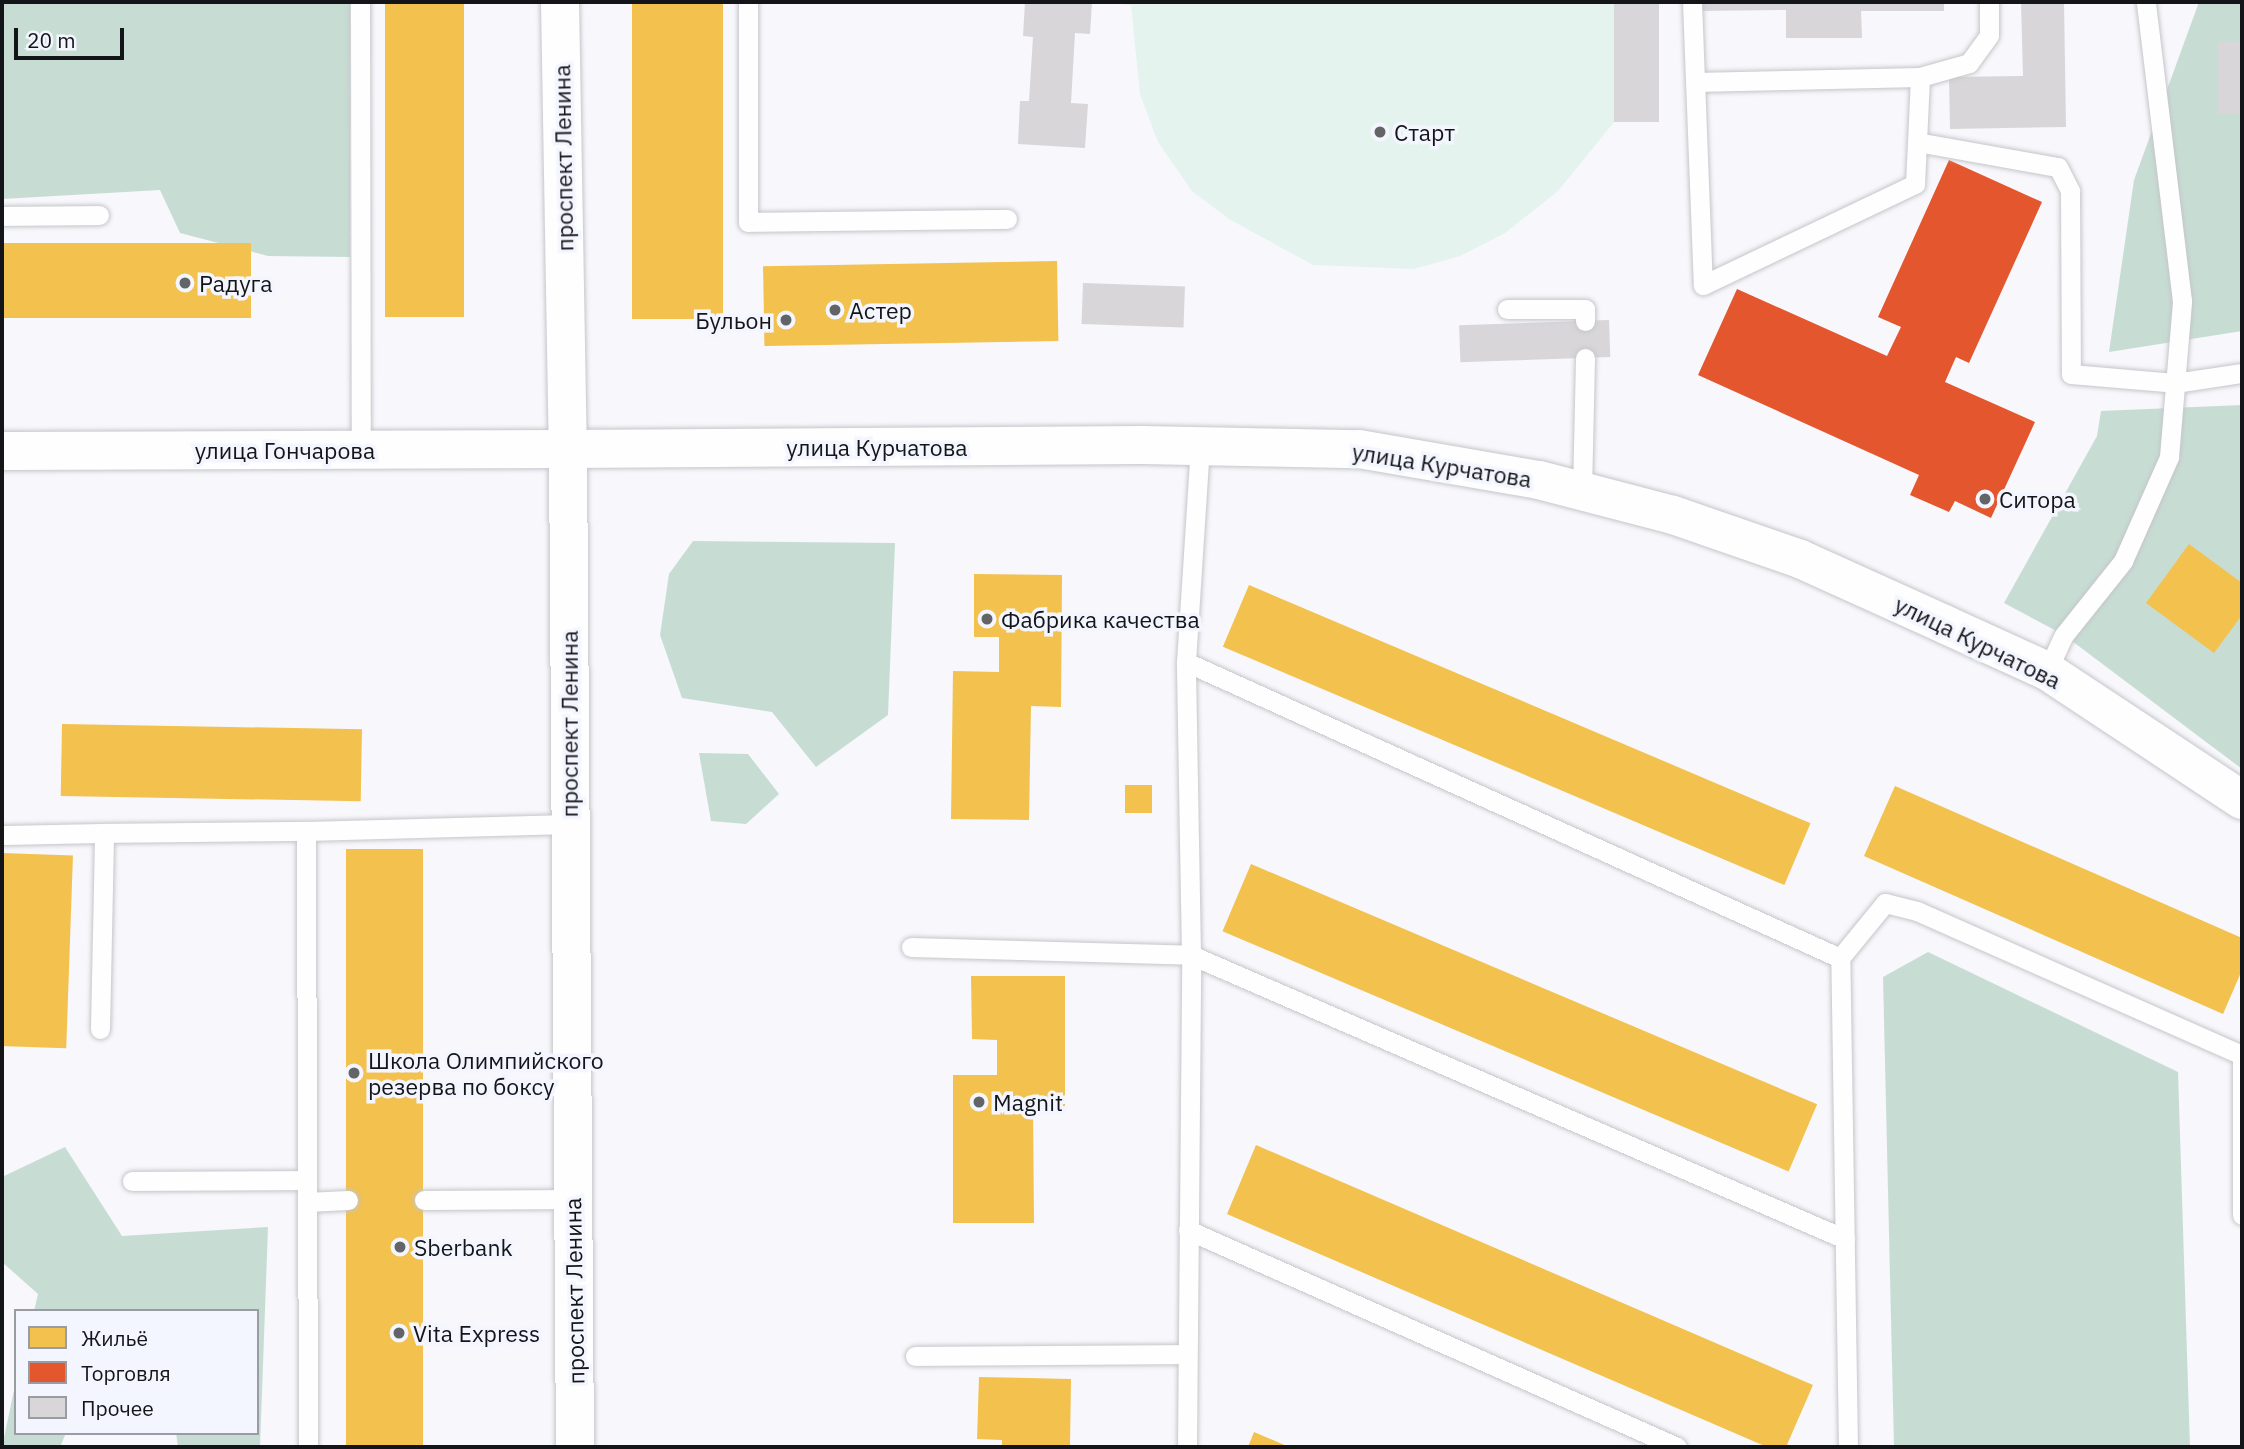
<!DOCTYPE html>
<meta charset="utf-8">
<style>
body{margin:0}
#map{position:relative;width:2244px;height:1449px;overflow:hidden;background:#f7f7fc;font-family:"IBM Plex Sans",sans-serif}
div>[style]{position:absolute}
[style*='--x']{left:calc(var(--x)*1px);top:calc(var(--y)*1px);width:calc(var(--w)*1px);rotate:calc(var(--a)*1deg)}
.green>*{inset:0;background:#e4f3ed}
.forest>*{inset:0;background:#c7ddd4}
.homes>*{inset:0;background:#f2c14e;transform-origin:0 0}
.shops>*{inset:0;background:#e4572e}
.building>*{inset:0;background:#d8d6d8;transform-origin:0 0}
.roads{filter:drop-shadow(0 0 2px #c5c6c9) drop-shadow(0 0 2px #c5c6c9)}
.service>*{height:19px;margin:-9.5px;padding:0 9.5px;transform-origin:9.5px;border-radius:9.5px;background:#fefeff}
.tertiary>*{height:38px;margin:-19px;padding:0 19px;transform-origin:19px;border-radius:19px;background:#fefeff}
.secondary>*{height:38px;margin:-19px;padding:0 19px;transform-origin:19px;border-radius:19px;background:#fefeff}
.dots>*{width:19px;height:19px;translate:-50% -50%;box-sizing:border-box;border:4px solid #f4f6ff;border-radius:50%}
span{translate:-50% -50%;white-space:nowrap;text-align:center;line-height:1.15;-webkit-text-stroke:7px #f4f6ff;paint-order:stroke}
.poi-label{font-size:23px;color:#141518}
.left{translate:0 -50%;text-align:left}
.right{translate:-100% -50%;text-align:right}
.street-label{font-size:23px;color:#141518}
.frame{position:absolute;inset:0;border:4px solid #141518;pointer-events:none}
.legend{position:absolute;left:14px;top:1309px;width:245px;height:126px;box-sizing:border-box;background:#f4f6ff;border:2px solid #9a9ca3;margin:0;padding:9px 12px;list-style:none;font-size:21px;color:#141518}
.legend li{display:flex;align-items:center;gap:14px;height:35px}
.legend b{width:35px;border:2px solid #9a9ca3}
.scale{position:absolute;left:14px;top:28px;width:110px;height:32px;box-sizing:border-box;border:4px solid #141518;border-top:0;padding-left:9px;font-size:21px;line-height:24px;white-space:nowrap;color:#141518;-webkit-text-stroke:5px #f4f6ff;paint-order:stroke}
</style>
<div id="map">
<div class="green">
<i style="clip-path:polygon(1107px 2px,1659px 2px,1659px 122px,1614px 122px,1558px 191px,1505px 233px,1460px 256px,1414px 269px,1313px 265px,1229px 219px,1192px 191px,1158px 142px,1140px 94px,1131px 5px)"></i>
</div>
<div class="forest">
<i style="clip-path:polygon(2px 2px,350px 2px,350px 257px,268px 256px,180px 233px,160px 190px,2px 199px)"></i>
<i style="clip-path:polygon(2199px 2px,2242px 2px,2242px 331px,2109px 352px,2134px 180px)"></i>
<i style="clip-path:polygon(2242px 405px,2242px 769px,2064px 635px,2004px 603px,2097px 436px,2101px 411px)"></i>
<i style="clip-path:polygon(693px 541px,895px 543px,888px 715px,816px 767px,772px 712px,682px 698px,660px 635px,669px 574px)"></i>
<i style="clip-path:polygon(699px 753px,748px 754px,779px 794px,746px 824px,711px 821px)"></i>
<i style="clip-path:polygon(1928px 952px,2178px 1072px,2190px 1447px,1894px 1447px,1883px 977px)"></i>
<i style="clip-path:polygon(65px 1147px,122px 1236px,268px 1227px,260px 1447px,178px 1447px,176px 1433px,257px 1433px,257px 1311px,34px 1311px,38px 1294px,2px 1262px,2px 1177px)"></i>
<i style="clip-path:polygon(16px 1381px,16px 1433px,66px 1433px,60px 1447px,2px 1447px)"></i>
</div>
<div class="homes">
<i style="left:385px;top:2px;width:79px;height:315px"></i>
<i style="left:632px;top:2px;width:91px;height:317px"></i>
<i style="left:251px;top:243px;width:75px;height:249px;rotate:90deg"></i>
<i style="left:1057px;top:261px;width:80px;height:294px;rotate:89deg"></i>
<i style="clip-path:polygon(2189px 544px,2242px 583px,2242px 615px,2214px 653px,2146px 603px)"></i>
<i style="clip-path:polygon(974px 574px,1062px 575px,1061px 707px,1031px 706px,1029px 820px,951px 819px,953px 671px,999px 672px,999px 637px,974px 637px)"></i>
<i style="left:1249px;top:585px;width:610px;height:67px;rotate:23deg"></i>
<i style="left:62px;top:724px;width:300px;height:72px;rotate:1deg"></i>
<i style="left:1125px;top:785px;width:27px;height:28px"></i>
<i style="clip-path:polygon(1895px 786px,2242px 938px,2242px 970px,2223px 1014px,1864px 856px)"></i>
<i style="left:423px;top:849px;width:598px;height:77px;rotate:90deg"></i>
<i style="left:2px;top:853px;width:71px;height:193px;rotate:2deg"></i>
<i style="left:1251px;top:864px;width:615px;height:73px;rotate:23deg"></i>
<i style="clip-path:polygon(971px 976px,1065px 976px,1065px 1107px,1033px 1107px,1034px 1223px,953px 1223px,953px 1075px,997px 1075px,997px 1040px,972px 1039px)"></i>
<i style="clip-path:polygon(1256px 1145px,1813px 1385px,1786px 1447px,1767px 1447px,1227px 1214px)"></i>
<i style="clip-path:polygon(979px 1377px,1071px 1379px,1070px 1447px,1002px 1447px,1002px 1440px,977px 1439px)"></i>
<i style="clip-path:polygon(1254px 1432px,1289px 1447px,1248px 1447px)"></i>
</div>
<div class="shops">
<i style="clip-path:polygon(1949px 160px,2042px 202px,1969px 363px,1956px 357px,1945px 382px,2035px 422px,1991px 518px,1955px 501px,1949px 512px,1910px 495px,1919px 475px,1698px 375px,1737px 289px,1887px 356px,1901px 327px,1878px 317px)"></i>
</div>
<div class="building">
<i style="clip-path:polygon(1025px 2px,1092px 2px,1090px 34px,1075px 33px,1071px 103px,1088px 104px,1085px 148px,1018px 144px,1020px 101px,1029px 101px,1033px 37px,1023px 36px)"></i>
<i style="left:1614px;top:2px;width:45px;height:120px"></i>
<i style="clip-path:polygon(1698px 2px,1944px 2px,1944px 11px,1861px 11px,1862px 38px,1786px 38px,1786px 10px,1698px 11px)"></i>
<i style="clip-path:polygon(2021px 2px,2064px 2px,2066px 127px,1950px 129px,1949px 77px,2023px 76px)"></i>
<i style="left:2218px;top:41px;width:24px;height:73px"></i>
<i style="left:1083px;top:283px;width:102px;height:41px;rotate:2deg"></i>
<i style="left:1609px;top:320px;width:37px;height:150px;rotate:88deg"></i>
</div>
<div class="roads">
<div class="service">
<i style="--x:360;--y:2;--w:447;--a:89.9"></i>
<i style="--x:748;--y:2;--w:220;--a:90"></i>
<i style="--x:748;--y:222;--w:259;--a:-0.7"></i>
<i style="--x:1692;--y:2;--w:283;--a:87.8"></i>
<i style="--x:1703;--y:285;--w:235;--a:-25.5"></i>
<i style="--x:1915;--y:184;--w:107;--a:-87.3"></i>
<i style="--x:1695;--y:82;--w:225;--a:-1.3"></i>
<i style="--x:1920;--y:77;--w:51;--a:-15.9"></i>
<i style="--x:1969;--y:63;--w:34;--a:-54"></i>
<i style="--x:1989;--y:35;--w:33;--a:-90"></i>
<i style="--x:1917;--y:142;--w:143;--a:10.1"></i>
<i style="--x:2058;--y:167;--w:27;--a:63"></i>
<i style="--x:2070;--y:191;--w:183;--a:89.7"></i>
<i style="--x:2071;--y:374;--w:104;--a:4.9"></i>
<i style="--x:2175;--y:383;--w:68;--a:-8.5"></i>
<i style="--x:2;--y:216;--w:97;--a:-0.6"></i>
<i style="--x:1507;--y:309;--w:78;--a:0"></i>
<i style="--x:1585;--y:309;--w:12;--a:90"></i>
<i style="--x:1582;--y:491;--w:133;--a:-88.7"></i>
<i style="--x:1186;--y:662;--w:718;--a:24.35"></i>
<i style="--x:2047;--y:671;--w:40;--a:-65"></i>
<i style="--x:2064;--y:635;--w:95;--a:-51.4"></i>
<i style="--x:2123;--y:561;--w:114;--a:-66.1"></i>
<i style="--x:2169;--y:457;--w:157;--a:-85.2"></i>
<i style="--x:2182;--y:301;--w:301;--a:-96.9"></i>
<i style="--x:2;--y:835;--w:102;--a:-1.1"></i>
<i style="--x:911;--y:947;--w:280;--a:1.6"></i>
<i style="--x:1191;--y:955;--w:713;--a:23.47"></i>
<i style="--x:100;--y:1029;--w:196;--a:-88.8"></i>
<i style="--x:104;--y:833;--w:202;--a:-0.6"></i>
<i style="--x:2242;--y:1056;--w:159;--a:90"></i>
<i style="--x:132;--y:1181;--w:175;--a:-0.3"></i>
<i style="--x:424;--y:1200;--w:149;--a:-0.4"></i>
<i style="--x:307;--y:1202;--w:41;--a:-2.8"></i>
<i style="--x:1188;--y:1230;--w:535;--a:23.93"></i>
<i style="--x:915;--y:1356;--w:272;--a:-0.4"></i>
<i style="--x:308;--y:1447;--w:616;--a:-90.19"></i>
<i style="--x:306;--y:831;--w:263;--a:-1.5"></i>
<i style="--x:1187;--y:1447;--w:492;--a:-89.5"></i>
<i style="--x:1191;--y:955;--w:293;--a:-91"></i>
<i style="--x:1186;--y:662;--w:216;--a:-86.3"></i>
<i style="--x:1848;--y:1447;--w:489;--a:-90.9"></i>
<i style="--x:1840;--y:958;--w:71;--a:-50.7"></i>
<i style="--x:1885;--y:903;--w:33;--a:14"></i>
<i style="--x:1917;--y:911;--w:355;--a:23.9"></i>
</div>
<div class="tertiary">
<i style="--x:560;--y:2;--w:447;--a:89"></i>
<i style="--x:568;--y:449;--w:574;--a:-0.4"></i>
<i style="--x:1142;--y:445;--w:217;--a:1.1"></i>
<i style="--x:1359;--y:449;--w:183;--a:9.8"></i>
<i style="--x:1539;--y:480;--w:138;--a:14.6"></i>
<i style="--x:1673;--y:515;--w:134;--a:19.1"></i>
<i style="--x:1800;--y:559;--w:160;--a:24.3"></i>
<i style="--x:1946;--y:625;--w:111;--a:24.5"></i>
<i style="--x:2047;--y:671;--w:234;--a:33.5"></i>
</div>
<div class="secondary">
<i style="--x:2;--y:451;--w:566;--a:-0.2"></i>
<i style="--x:568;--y:449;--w:998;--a:89.6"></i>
</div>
</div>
<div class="dots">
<i style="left:1380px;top:132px;background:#636468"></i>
<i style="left:185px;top:283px;background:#636468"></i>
<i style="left:835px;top:310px;background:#636468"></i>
<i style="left:786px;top:320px;background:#636468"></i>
<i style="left:1985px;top:499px;background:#636468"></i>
<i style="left:987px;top:619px;background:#636468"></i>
<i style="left:354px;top:1073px;background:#636468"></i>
<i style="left:979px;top:1102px;background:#636468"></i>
<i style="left:400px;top:1247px;background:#636468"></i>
<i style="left:399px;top:1333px;background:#636468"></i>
</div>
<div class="poi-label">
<span class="left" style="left:1394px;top:132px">Старт</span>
<span class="left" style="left:199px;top:283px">Радуга</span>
<span class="left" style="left:849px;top:310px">Астер</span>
<span class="right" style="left:772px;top:320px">Бульон</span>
<span class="left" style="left:1999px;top:499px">Ситора</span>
<span class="left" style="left:1001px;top:619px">Фабрика качества</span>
<span class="left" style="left:368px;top:1073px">Школа Олимпийского<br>резерва по боксу</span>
<span class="left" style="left:993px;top:1102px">Magnit</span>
<span class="left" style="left:414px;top:1247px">Sberbank</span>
<span class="left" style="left:413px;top:1333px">Vita Express</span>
</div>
<div class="street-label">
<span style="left:563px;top:158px;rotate:-91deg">проспект Ленина</span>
<span style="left:877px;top:447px">улица Курчатова</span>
<span style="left:285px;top:450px">улица Гончарова</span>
<span style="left:1442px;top:465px;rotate:9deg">улица Курчатова</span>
<span style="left:1978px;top:642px;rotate:26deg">улица Курчатова</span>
<span style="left:569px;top:724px;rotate:-90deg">проспект Ленина</span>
<span style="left:574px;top:1291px;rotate:-91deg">проспект Ленина</span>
</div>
<div class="frame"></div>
<ul class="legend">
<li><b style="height:19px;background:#f2c14e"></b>Жильё</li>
<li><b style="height:19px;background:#e4572e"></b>Торговля</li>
<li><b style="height:19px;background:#d8d6d8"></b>Прочее</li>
</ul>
<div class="scale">20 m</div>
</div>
